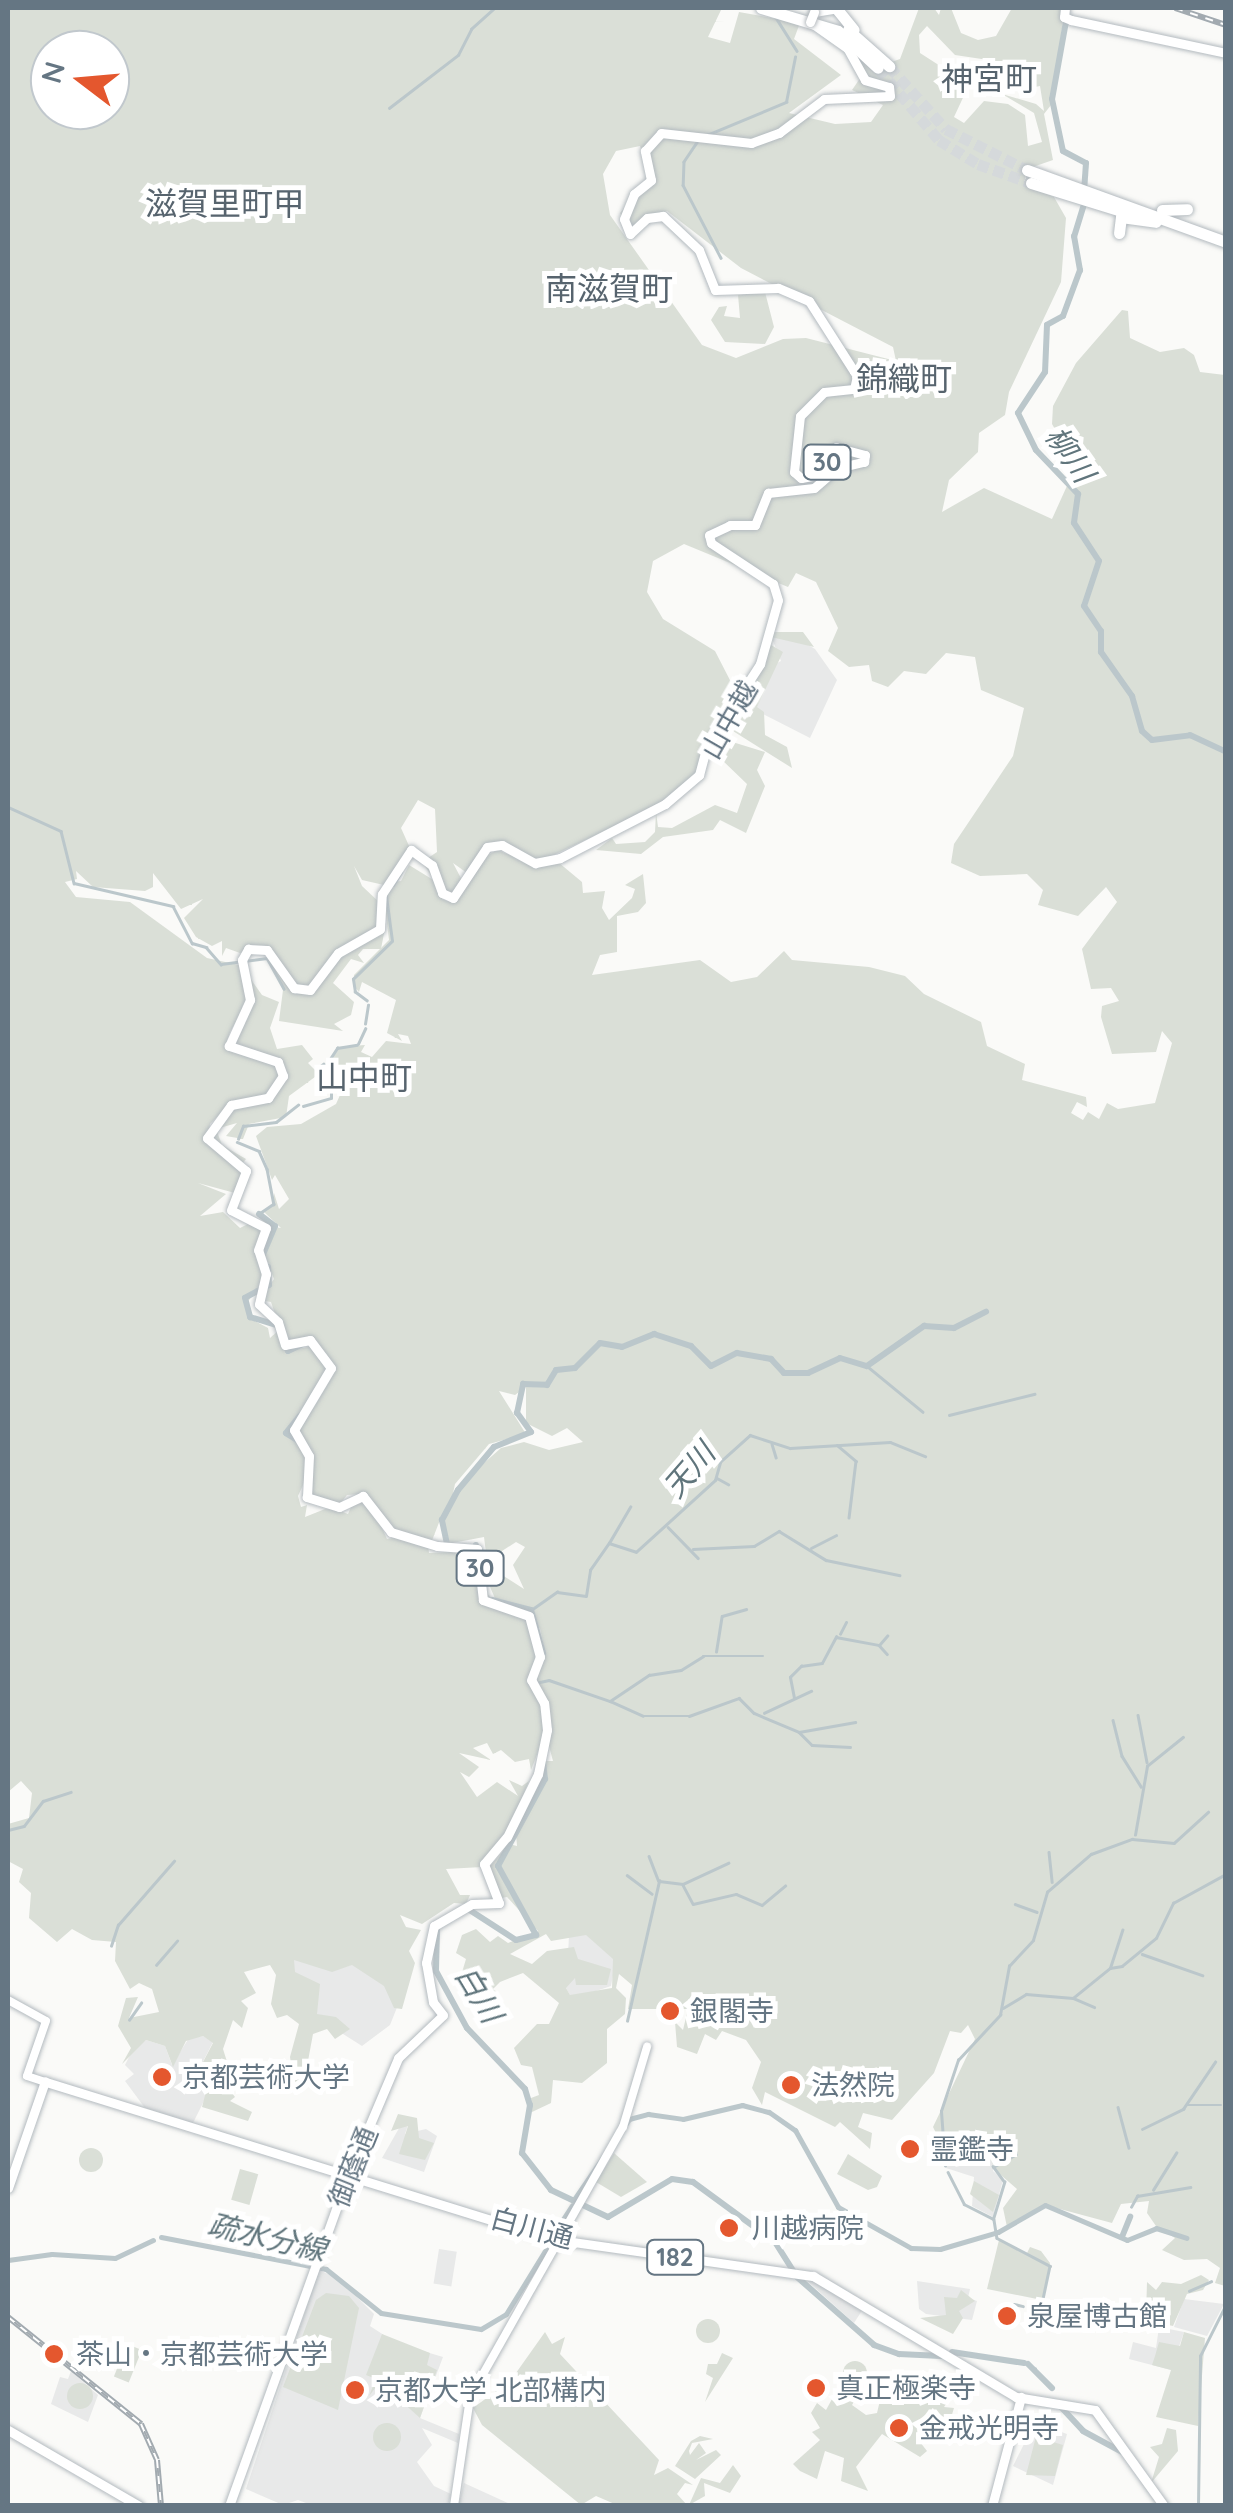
<!DOCTYPE html>
<meta charset="utf-8">
<style>
body{margin:0}
#map{position:relative;width:1233px;height:2513px;overflow:hidden;background:#fafaf8;font-family:Quicksand,"Noto Sans JP",sans-serif}
div>[style]{position:absolute}
[style*='--x']{left:calc(var(--x)*1px);top:calc(var(--y)*1px);width:calc(var(--w)*1px);rotate:calc(var(--a)*1deg)}
.built>*{inset:0;background:#e8e9e9;transform-origin:0 0}
.green>*{inset:0;background:#dadfd7;transform-origin:0 0}
.round{border-radius:50%}
.stream>*{height:2.5px;margin:-1.25px;padding:0 1.25px;transform-origin:1.25px;border-radius:1.25px;background:#bbc7cb}
.canal>*{height:5px;margin:-2.5px;padding:0 2.5px;transform-origin:2.5px;border-radius:2.5px;background:#bbc7cb}
.river>*{height:6px;margin:-3px;padding:0 3px;transform-origin:3px;border-radius:3px;background:#bbc7cb}
.highway-tunnel>*{height:11px;margin-top:-5.5px;transform-origin:0;background:repeating-linear-gradient(90deg,#d5d9db 0 11px,transparent 0 16.5px)}
.roads{filter:drop-shadow(0 0 2px #b3babf) drop-shadow(0 0 2px #b3babf)}
.secondary>*{height:8px;margin:-4px;padding:0 4px;transform-origin:4px;border-radius:4px;background:#fff}
.primary>*{height:9px;margin:-4.5px;padding:0 4.5px;transform-origin:4.5px;border-radius:4.5px;background:#fff}
.highway>*{height:11px;margin:-5.5px;padding:0 5.5px;transform-origin:5.5px;border-radius:5.5px;background:#fff}
.rail>*{height:6px;margin-top:-3px;transform-origin:0;background:repeating-linear-gradient(90deg,#fff 0 8px,#a2aab0 0 16px);box-sizing:border-box;border-block:2px solid #a2aab0}
.bridges{filter:drop-shadow(0 0 2px #b5babe) drop-shadow(0 0 2px #b5babe)}
.primary-bridge>*{height:9px;margin:-4.5px;padding:0 4.5px;transform-origin:4.5px;border-radius:4.5px;background:#fff}
.dots>*{width:28px;height:28px;translate:-50% -50%;box-sizing:border-box;border:5px solid #fff;border-radius:50%}
span{translate:-50% -50%;white-space:nowrap;text-align:center;line-height:1.15;-webkit-text-stroke:10px #fff;paint-order:stroke}
.shield-label span{padding:2px 8px;background:#fff;border:2px solid;border-radius:8px;-webkit-text-stroke-width:0}
.shield-label{font-size:25px;color:#657683;font-weight:700}
.street-label{font-size:28px;color:#657683}
.poi-label{font-size:28px;color:#657683}
.left{translate:0 -50%;text-align:left}
.water-label{font-size:30px;color:#60757c;font-style:italic}
.quarter-label{font-size:32px;color:#57646e}
.frame{position:absolute;inset:0;border:10px solid #657683;pointer-events:none}
.north{position:absolute;left:30px;top:30px;width:100px;height:100px;box-sizing:border-box;background:#fff;border:2px solid #c1c8cd;border-radius:50%;rotate:286deg;font-size:28px;font-weight:700;line-height:40px;text-align:center;color:#657683}
.north::after{content:'';display:block;margin:auto;width:35px;height:45px;background:#e4572e;clip-path:polygon(50% 0,100% 100%,50% 72%,0 100%)}
</style>
<div id="map">
<div class="built">
<i style="clip-path:polygon(771px 636px,798px 639px,815px 649px,837px 680px,810px 738px,755px 710px,769px 667px,781px 661px)"></i>
<i style="clip-path:polygon(587px 1934px,616px 1959px,611px 1986px,572px 1999px,566px 1988px,569px 1936px)"></i>
<i style="clip-path:polygon(295px 1954px,345px 1967px,357px 1963px,391px 1989px,398px 2005px,390px 2025px,362px 2046px,321px 2020px,316px 2014px,319px 1985px,290px 1971px)"></i>
<i style="clip-path:polygon(203px 2036px,213px 2042px,193px 2081px,210px 2089px,193px 2123px,145px 2108px,125px 2081px,134px 2074px,125px 2065px,132px 2051px,146px 2040px,165px 2046px,172px 2065px,189px 2038px)"></i>
<i style="clip-path:polygon(402px 2123px,408px 2125px,405px 2134px,426px 2129px,437px 2136px,424px 2172px,382px 2158px)"></i>
<i style="clip-path:polygon(956px 2134px,988px 2145px,995px 2160px,993px 2171px,1003px 2180px,993px 2217px,972px 2206px,974px 2177px,946px 2168px,946px 2142px)"></i>
<i style="left:439px;top:2249px;width:18px;height:35px;rotate:9deg"></i>
<i style="clip-path:polygon(319px 2270px,338px 2278px,374px 2314px,370px 2326px,396px 2343px,443px 2357px,420px 2418px,459px 2434px,458px 2443px,422px 2428px,432px 2445px,417px 2462px,434px 2486px,451px 2494px,448px 2505px,314px 2506px,298px 2500px,283px 2505px,246px 2489px)"></i>
<i style="clip-path:polygon(808px 2278px,863px 2309px,854px 2323px,806px 2280px)"></i>
<i style="clip-path:polygon(917px 2281px,970px 2289px,968px 2298px,977px 2301px,972px 2320px,926px 2314px,919px 2309px)"></i>
<i style="clip-path:polygon(1184px 2299px,1224px 2304px,1207px 2336px,1174px 2327px)"></i>
<i style="clip-path:polygon(1159px 2327px,1184px 2332px,1171px 2370px,1129px 2359px,1133px 2342px,1156px 2348px)"></i>
<i style="clip-path:polygon(71px 2371px,98px 2395px,88px 2422px,51px 2404px,60px 2377px,68px 2379px)"></i>
<i style="clip-path:polygon(1025px 2419px,1067px 2434px,1053px 2485px,1013px 2466px,1030px 2432px)"></i>
<i style="clip-path:polygon(464px 2483px,512px 2505px,458px 2506px)"></i>
</div>
<div class="green">
<i style="clip-path:polygon(evenodd,8px 8px,722px 8px,708px 37px,730px 43px,739px 12px,800px 23px,794px 39px,841px 75px,789px 113px,835px 124px,871px 122px,883px 105px,852px 90px,863px 74px,847px 44px,874px 68px,900px 59px,919px 8px,934px 8px,939px 15px,941px 8px,951px 8px,961px 33px,978px 40px,996px 36px,1012px 8px,1065px 8px,1051px 105px,1044px 114px,1053px 160px,1027px 169px,1024px 184px,1054px 197px,1066px 218px,1061px 282px,1009px 392px,1005px 415px,979px 433px,978px 452px,949px 480px,942px 512px,984px 488px,1052px 519px,1076px 466px,1052px 424px,1053px 406px,1076px 363px,1122px 310px,1128px 311px,1130px 338px,1160px 352px,1184px 348px,1194px 355px,1200px 372px,1225px 375px,1225px 2286px,1215px 2283px,1220px 2268px,1207px 2259px,1184px 2260px,1162px 2250px,1175px 2238px,1156px 2226px,1147px 2213px,1149px 2201px,1121px 2204px,1112px 2223px,1045px 2205px,1007px 2227px,1003px 2208px,1017px 2189px,995px 2170px,984px 2143px,970px 2139px,965px 2148px,940px 2141px,933px 2127px,975px 2039px,968px 2025px,961px 2033px,950px 2031px,934px 2073px,892px 2120px,863px 2113px,858px 2127px,872px 2133px,870px 2149px,840px 2122px,835px 2127px,765px 2092px,762px 2105px,752px 2088px,761px 2062px,746px 2040px,722px 2031px,716px 2040px,705px 2034px,697px 2054px,677px 2047px,675px 2022px,683px 2030px,688px 2009px,628px 2009px,632px 1985px,619px 1974px,616px 1988px,626px 1998px,625px 2014px,607px 2029px,607px 2063px,582px 2083px,553px 2080px,551px 2103px,532px 2112px,531px 2098px,539px 2095px,532px 2067px,521px 2065px,514px 2048px,537px 2024px,549px 2024px,559px 2003px,523px 1973px,500px 1982px,493px 1989px,498px 1993px,460px 1979px,466px 1959px,456px 1953px,462px 1935px,476px 1929px,490px 1942px,498px 1936px,508px 1943px,538px 1931px,507px 1897px,501px 1898px,485px 1872px,509px 1844px,517px 1846px,515px 1822px,537px 1787px,542px 1761px,553px 1761px,549px 1746px,542px 1758px,544px 1737px,531px 1770px,529px 1759px,515px 1762px,501px 1750px,493px 1754px,487px 1743px,473px 1748px,491px 1760px,459px 1753px,479px 1767px,469px 1777px,460px 1772px,477px 1797px,497px 1782px,518px 1796px,509px 1780px,522px 1786px,529px 1781px,507px 1834px,482px 1867px,446px 1869px,460px 1895px,470px 1895px,466px 1904px,454px 1903px,422px 1924px,400px 1915px,406px 1927px,421px 1930px,409px 1951px,415px 1963px,402px 2009px,394px 2008px,384px 1986px,352px 1965px,332px 1972px,294px 1960px,295px 1972px,320px 1984px,317px 2014px,336px 2017px,350px 2029px,335px 2039px,327px 2029px,313px 2034px,303px 2088px,294px 2084px,290px 2057px,299px 2024px,287px 2015px,277px 2018px,271px 2004px,276px 1975px,270px 1965px,244px 1972px,256px 1993px,241px 2001px,248px 2008px,242px 2028px,233px 2020px,223px 2049px,229px 2068px,249px 2063px,246px 2084px,229px 2089px,235px 2097px,230px 2101px,252px 2112px,248px 2121px,202px 2107px,208px 2084px,193px 2081px,213px 2043px,203px 2036px,186px 2041px,173px 2067px,165px 2046px,146px 2040px,122px 2064px,131px 2048px,118px 2026px,126px 1998px,138px 1997px,129px 2018px,159px 2012px,152px 1989px,139px 1983px,130px 1989px,115px 1961px,116px 1942px,92px 1940px,72px 1929px,57px 1942px,29px 1918px,31px 1893px,19px 1882px,23px 1869px,8px 1861px,8px 1824px,29px 1818px,32px 1793px,21px 1781px,8px 1792px,8px 8px,927px 26px,955px 55px,995px 61px,1030px 88px,1040px 86px,1044px 111px,1036px 104px,1002px 94px,1034px 113px,1042px 142px,1028px 146px,1025px 115px,1008px 104px,984px 101px,964px 123px,954px 117px,968px 87px,976px 89px,920px 53px,919px 35px,927px 26px,8px 8px,50px 50px,110px 50px,110px 110px,50px 110px,50px 50px,8px 8px,640px 146px,650px 177px,620px 213px,630px 231px,667px 211px,741px 268px,893px 347px,896px 361px,806px 338px,783px 339px,736px 358px,702px 345px,610px 215px,603px 174px,616px 151px,640px 146px,8px 8px,684px 544px,788px 587px,796px 573px,816px 582px,838px 628px,828px 651px,849px 667px,869px 665px,872px 681px,888px 687px,904px 671px,926px 674px,946px 653px,975px 657px,981px 690px,1024px 708px,1013px 756px,954px 844px,951px 863px,980px 876px,1027px 874px,1043px 890px,1038px 905px,1078px 916px,1106px 887px,1117px 902px,1082px 949px,1091px 989px,1111px 988px,1119px 1001px,1102px 1006px,1101px 1017px,1112px 1054px,1156px 1052px,1162px 1031px,1172px 1043px,1155px 1103px,1118px 1109px,1107px 1103px,1099px 1119px,1088px 1112px,1083px 1120px,1071px 1113px,1077px 1102px,1087px 1107px,1086px 1097px,1022px 1080px,1025px 1064px,987px 1046px,981px 1022px,924px 994px,905px 976px,869px 967px,792px 960px,784px 951px,757px 977px,731px 982px,700px 960px,592px 975px,600px 955px,617px 952px,617px 916px,638px 912px,646px 903px,643px 874px,625px 885px,635px 889px,632px 898px,609px 920px,602px 908px,605px 891px,583px 893px,582px 882px,558px 862px,538px 866px,497px 850px,476px 862px,462px 894px,450px 902px,442px 899px,430px 866px,417px 855px,435px 881px,409px 865px,401px 881px,392px 882px,384px 898px,389px 940px,354px 975px,353px 985px,359px 992px,362px 982px,396px 1000px,387px 1033px,402px 1041px,398px 1034px,408px 1036px,411px 1044px,386px 1041px,372px 1057px,361px 1052px,365px 1045px,338px 1047px,330px 1063px,349px 1075px,336px 1104px,301px 1124px,267px 1127px,256px 1136px,272px 1180px,275px 1175px,289px 1199px,279px 1209px,274px 1193px,273px 1206px,258px 1213px,268px 1226px,273px 1224px,263px 1217px,264px 1212px,281px 1228px,273px 1227px,262px 1247px,274px 1279px,259px 1300px,271px 1302px,285px 1343px,311px 1339px,329px 1359px,333px 1375px,313px 1409px,330px 1373px,324px 1359px,314px 1346px,286px 1351px,279px 1330px,270px 1338px,268px 1328px,253px 1320px,245px 1306px,265px 1277px,257px 1251px,265px 1229px,256px 1220px,240px 1228px,223px 1212px,200px 1216px,226px 1194px,198px 1183px,235px 1193px,244px 1172px,207px 1144px,210px 1124px,233px 1101px,268px 1097px,282px 1076px,270px 1059px,282px 1065px,284px 1078px,272px 1096px,260px 1104px,235px 1104px,210px 1130px,211px 1143px,242px 1164px,246px 1159px,222px 1145px,216px 1129px,237px 1123px,226px 1136px,243px 1139px,249px 1124px,286px 1117px,289px 1096px,319px 1074px,308px 1063px,313px 1059px,302px 1045px,277px 1049px,270px 1028px,279px 1002px,262px 995px,245px 971px,250px 1002px,229px 1043px,269px 1059px,229px 1049px,227px 1041px,230px 1032px,247px 1002px,239px 965px,207px 958px,130px 902px,76px 897px,65px 882px,77px 879px,76px 871px,93px 887px,145px 891px,153px 887px,153px 873px,181px 909px,203px 899px,184px 918px,196px 937px,212px 946px,222px 941px,222px 956px,226px 948px,240px 953px,268px 949px,292px 984px,306px 990px,342px 948px,377px 931px,379px 902px,362px 886px,354px 866px,362px 880px,384px 885px,410px 848px,401px 828px,418px 800px,435px 809px,437px 852px,428px 858px,450px 897px,463px 882px,453px 863px,467px 873px,491px 843px,541px 861px,657px 806px,695px 778px,733px 686px,715px 651px,663px 619px,647px 592px,653px 561px,684px 544px,8px 8px,526px 1387px,526px 1423px,552px 1436px,567px 1428px,583px 1442px,549px 1450px,524px 1442px,501px 1448px,466px 1479px,451px 1503px,455px 1484px,489px 1444px,526px 1434px,499px 1391px,515px 1395px,526px 1387px,8px 8px,308px 1474px,311px 1498px,340px 1504px,347px 1495px,362px 1494px,396px 1532px,431px 1543px,440px 1520px,447px 1544px,484px 1537px,487px 1561px,481px 1571px,480px 1581px,482px 1593px,493px 1600px,481px 1587px,484px 1573px,497px 1603px,528px 1611px,540px 1629px,544px 1647px,532px 1677px,541px 1697px,530px 1674px,539px 1654px,532px 1638px,540px 1649px,537px 1633px,525px 1614px,510px 1614px,478px 1593px,477px 1551px,429px 1553px,428px 1545px,402px 1536px,387px 1539px,373px 1508px,356px 1496px,348px 1514px,330px 1507px,305px 1517px,307px 1505px,301px 1507px,298px 1496px,308px 1474px,8px 8px,516px 1542px,525px 1547px,513px 1565px,524px 1589px,502px 1575px,502px 1551px,516px 1542px,8px 8px,546px 1934px,551px 1941px,586px 1935px,613px 1959px,612px 1988px,570px 1995px,566px 1988px,575px 1978px,576px 1985px,607px 1985px,611px 1969px,578px 1959px,574px 1947px,547px 1951px,532px 1964px,510px 1954px,546px 1934px)"></i>
<i style="clip-path:polygon(765px 292px,774px 327px,765px 344px,725px 342px,711px 320px,719px 307px,727px 306px,724px 316px,740px 318px,738px 295px)"></i>
<i style="clip-path:polygon(772px 632px,803px 632px,814px 647px,771px 637px,771px 645px,783px 652px,757px 707px,764px 712px,765px 735px,787px 747px,792px 768px,725px 726px)"></i>
<i style="clip-path:polygon(726px 740px,765px 752px,757px 770px,765px 786px,746px 833px,720px 820px,713px 830px,663px 837px,641px 854px,596px 850px,612px 838px,616px 844px,645px 842px,655px 832px,656px 812px,658px 827px,672px 828px,715px 805px,737px 813px,747px 784px,721px 759px)"></i>
<i style="clip-path:polygon(386px 923px,381px 949px,363px 949px,358px 955px,364px 963px,351px 959px,333px 983px,354px 1002px,351px 1015px,334px 1024px,343px 1031px,279px 1021px,283px 990px,270px 961px,287px 983px,317px 988px,346px 951px)"></i>
<i style="clip-path:polygon(398px 2114px,417px 2118px,419px 2138px,434px 2143px,425px 2160px,399px 2154px,408px 2126px,391px 2131px)"></i>
<i class="round" style="left:79px;top:2148px;width:24px;height:24px"></i>
<i style="clip-path:polygon(614px 2153px,647px 2182px,621px 2197px,596px 2182px)"></i>
<i style="clip-path:polygon(848px 2154px,882px 2176px,877px 2187px,868px 2190px,837px 2174px)"></i>
<i style="left:240px;top:2169px;width:19px;height:32px;rotate:16deg"></i>
<i style="clip-path:polygon(974px 2181px,999px 2195px,993px 2212px,970px 2194px)"></i>
<i style="clip-path:polygon(999px 2240px,1027px 2253px,1030px 2247px,1041px 2251px,1050px 2263px,1042px 2300px,987px 2289px)"></i>
<i style="clip-path:polygon(1201px 2275px,1209px 2280px,1203px 2290px,1187px 2294px,1173px 2326px,1140px 2319px,1146px 2316px,1147px 2282px,1156px 2290px,1162px 2282px,1181px 2284px)"></i>
<i style="clip-path:polygon(961px 2290px,975px 2301px,959px 2311px,963px 2318px,953px 2334px,920px 2318px,946px 2315px,944px 2297px,957px 2298px)"></i>
<i style="clip-path:polygon(326px 2293px,349px 2296px,359px 2308px,338px 2410px,283px 2387px,316px 2300px)"></i>
<i class="round" style="left:696px;top:2319px;width:24px;height:24px"></i>
<i style="clip-path:polygon(545px 2332px,552px 2344px,565px 2337px,560px 2354px,659px 2460px,654px 2475px,668px 2468px,693px 2485px,685px 2483px,677px 2494px,687px 2505px,617px 2505px,596px 2496px,581px 2505px,482px 2425px,473px 2408px,511px 2380px)"></i>
<i style="clip-path:polygon(1184px 2332px,1205px 2338px,1198px 2426px,1156px 2417px,1171px 2370px,1152px 2365px,1155px 2356px,1159px 2342px,1180px 2346px)"></i>
<i style="clip-path:polygon(382px 2334px,430px 2353px,427px 2365px,437px 2370px,420px 2418px,380px 2382px,369px 2396px,376px 2379px,366px 2375px)"></i>
<i style="left:127px;top:2344px;width:16px;height:35px;rotate:22deg"></i>
<i style="clip-path:polygon(722px 2353px,733px 2358px,705px 2402px,713px 2378px,706px 2374px,708px 2364px,717px 2364px)"></i>
<i class="round" style="left:843px;top:2361px;width:24px;height:24px"></i>
<i style="clip-path:polygon(886px 2375px,955px 2391px,944px 2407px,954px 2408px,945px 2437px,931px 2435px,928px 2443px,920px 2442px,927px 2451px,920px 2457px,882px 2434px,856px 2467px,868px 2491px,841px 2481px,844px 2458px,825px 2451px,817px 2479px,800px 2471px,793px 2464px,820px 2440px,812px 2432px,820px 2428px,811px 2413px,817px 2403px,826px 2410px,843px 2379px,861px 2390px,852px 2405px,866px 2415px,877px 2413px)"></i>
<i class="round" style="left:67px;top:2383px;width:26px;height:26px"></i>
<i class="round" style="left:373px;top:2423px;width:28px;height:28px"></i>
<i style="clip-path:polygon(1039px 2425px,1046px 2427px,1043px 2439px,1063px 2445px,1055px 2476px,1026px 2475px)"></i>
<i style="clip-path:polygon(1167px 2428px,1176px 2430px,1178px 2451px,1151px 2483px,1159px 2457px,1150px 2447px,1162px 2444px)"></i>
<i style="clip-path:polygon(700px 2436px,713px 2439px,692px 2443px,689px 2451px,690px 2455px,699px 2443px,706px 2453px,696px 2460px,716px 2450px,721px 2455px,695px 2479px,675px 2466px,691px 2441px)"></i>
<i style="clip-path:polygon(733px 2465px,741px 2476px,730px 2493px,704px 2483px,705px 2496px,689px 2505px,701px 2478px,720px 2483px)"></i>
</div>
<div class="stream">
<i style="--x:775;--y:16;--w:41;--a:57.8"></i>
<i style="--x:389;--y:108;--w:87;--a:-37.5"></i>
<i style="--x:458;--y:55;--w:29;--a:-63"></i>
<i style="--x:471;--y:29;--w:31;--a:-42"></i>
<i style="--x:707;--y:135;--w:86;--a:-22.7"></i>
<i style="--x:786;--y:102;--w:46;--a:-78.7"></i>
<i style="--x:698;--y:141;--w:25;--a:124"></i>
<i style="--x:684;--y:162;--w:23;--a:92"></i>
<i style="--x:683;--y:185;--w:82;--a:62.5"></i>
<i style="--x:8;--y:807;--w:58;--a:24.4"></i>
<i style="--x:61;--y:831;--w:54;--a:76"></i>
<i style="--x:74;--y:883;--w:102;--a:13.1"></i>
<i style="--x:173;--y:906;--w:42;--a:62.8"></i>
<i style="--x:192;--y:943;--w:15;--a:16"></i>
<i style="--x:206;--y:947;--w:23;--a:49"></i>
<i style="--x:221;--y:964;--w:46;--a:-7.4"></i>
<i style="--x:267;--y:958;--w:35;--a:61"></i>
<i style="--x:393;--y:885;--w:15;--a:-58"></i>
<i style="--x:367;--y:1001;--w:15;--a:-143"></i>
<i style="--x:355;--y:992;--w:13;--a:-99"></i>
<i style="--x:353;--y:979;--w:54;--a:-44.3"></i>
<i style="--x:392;--y:941;--w:45;--a:-97.6"></i>
<i style="--x:365;--y:1024;--w:19;--a:-81"></i>
<i style="--x:358;--y:1044;--w:17;--a:-65"></i>
<i style="--x:328;--y:1062;--w:17;--a:-57"></i>
<i style="--x:337;--y:1048;--w:20;--a:-9"></i>
<i style="--x:324;--y:1064;--w:5;--a:143"></i>
<i style="--x:320;--y:1067;--w:24;--a:62"></i>
<i style="--x:303;--y:1106;--w:29;--a:-16"></i>
<i style="--x:331;--y:1098;--w:7;--a:-90"></i>
<i style="--x:238;--y:1139;--w:14;--a:-69"></i>
<i style="--x:243;--y:1126;--w:33;--a:-7"></i>
<i style="--x:276;--y:1122;--w:28;--a:-38"></i>
<i style="--x:237;--y:1142;--w:24;--a:22"></i>
<i style="--x:259;--y:1151;--w:20;--a:66"></i>
<i style="--x:267;--y:1169;--w:36;--a:79"></i>
<i style="--x:274;--y:1204;--w:18;--a:146"></i>
<i style="--x:867;--y:1366;--w:72;--a:39.4"></i>
<i style="--x:949;--y:1415;--w:88;--a:-13.9"></i>
<i style="--x:772;--y:1444;--w:14;--a:73"></i>
<i style="--x:837;--y:1445;--w:25;--a:40"></i>
<i style="--x:856;--y:1461;--w:57;--a:97"></i>
<i style="--x:717;--y:1478;--w:13;--a:29"></i>
<i style="--x:668;--y:1527;--w:43;--a:45.9"></i>
<i style="--x:609;--y:1543;--w:42;--a:-59.7"></i>
<i style="--x:811;--y:1548;--w:28;--a:-27"></i>
<i style="--x:693;--y:1549;--w:61;--a:-2.8"></i>
<i style="--x:754;--y:1546;--w:29;--a:-31"></i>
<i style="--x:779;--y:1531;--w:55;--a:31.7"></i>
<i style="--x:826;--y:1560;--w:75;--a:11.6"></i>
<i style="--x:531;--y:1610;--w:32;--a:-35"></i>
<i style="--x:557;--y:1592;--w:29;--a:8"></i>
<i style="--x:586;--y:1596;--w:26;--a:-81"></i>
<i style="--x:590;--y:1570;--w:33;--a:-55"></i>
<i style="--x:609;--y:1543;--w:28;--a:18"></i>
<i style="--x:636;--y:1552;--w:107;--a:-42.3"></i>
<i style="--x:715;--y:1480;--w:19;--a:-74"></i>
<i style="--x:720;--y:1462;--w:40;--a:-42"></i>
<i style="--x:750;--y:1435;--w:42;--a:18"></i>
<i style="--x:790;--y:1448;--w:100;--a:-3.4"></i>
<i style="--x:890;--y:1442;--w:38;--a:22"></i>
<i style="--x:840;--y:1634;--w:13;--a:-63"></i>
<i style="--x:880;--y:1644;--w:11;--a:-49"></i>
<i style="--x:716;--y:1652;--w:36;--a:-81"></i>
<i style="--x:722;--y:1616;--w:25;--a:-16"></i>
<i style="--x:535;--y:1683;--w:14;--a:-12"></i>
<i style="--x:549;--y:1680;--w:65;--a:19"></i>
<i style="--x:610;--y:1701;--w:47;--a:-33.7"></i>
<i style="--x:649;--y:1675;--w:32;--a:-9"></i>
<i style="--x:681;--y:1670;--w:26;--a:-32"></i>
<i style="--x:703;--y:1656;--w:60;--a:0"></i>
<i style="--x:794;--y:1698;--w:21;--a:-101"></i>
<i style="--x:790;--y:1677;--w:16;--a:-45"></i>
<i style="--x:801;--y:1666;--w:21;--a:-8"></i>
<i style="--x:822;--y:1663;--w:30;--a:-62"></i>
<i style="--x:836;--y:1637;--w:44;--a:10.5"></i>
<i style="--x:879;--y:1645;--w:12;--a:48"></i>
<i style="--x:610;--y:1701;--w:36;--a:24"></i>
<i style="--x:643;--y:1716;--w:46;--a:0"></i>
<i style="--x:689;--y:1716;--w:53;--a:-19.8"></i>
<i style="--x:739;--y:1698;--w:21;--a:45"></i>
<i style="--x:754;--y:1713;--w:49;--a:22.9"></i>
<i style="--x:799;--y:1732;--w:57;--a:-10.1"></i>
<i style="--x:764;--y:1713;--w:52;--a:-25.1"></i>
<i style="--x:1138;--y:1715;--w:48;--a:79.2"></i>
<i style="--x:1113;--y:1720;--w:37;--a:76"></i>
<i style="--x:1122;--y:1756;--w:36;--a:58"></i>
<i style="--x:799;--y:1732;--w:18;--a:45"></i>
<i style="--x:812;--y:1745;--w:38;--a:3"></i>
<i style="--x:8;--y:1830;--w:16;--a:-14"></i>
<i style="--x:24;--y:1826;--w:31;--a:-53"></i>
<i style="--x:43;--y:1801;--w:29;--a:-18"></i>
<i style="--x:1135;--y:1835;--w:70;--a:-80.1"></i>
<i style="--x:1147;--y:1766;--w:46;--a:-38.9"></i>
<i style="--x:1049;--y:1852;--w:30;--a:84"></i>
<i style="--x:649;--y:1856;--w:26;--a:69"></i>
<i style="--x:627;--y:1875;--w:31;--a:37"></i>
<i style="--x:683;--y:1885;--w:21;--a:62"></i>
<i style="--x:693;--y:1904;--w:44;--a:-13.1"></i>
<i style="--x:736;--y:1894;--w:28;--a:23"></i>
<i style="--x:762;--y:1905;--w:30;--a:-40"></i>
<i style="--x:1015;--y:1904;--w:23;--a:20"></i>
<i style="--x:111;--y:1946;--w:22;--a:-72"></i>
<i style="--x:118;--y:1925;--w:85;--a:-48.8"></i>
<i style="--x:1142;--y:1954;--w:64;--a:19.3"></i>
<i style="--x:156;--y:1965;--w:32;--a:-49"></i>
<i style="--x:1110;--y:1968;--w:12;--a:-9"></i>
<i style="--x:1122;--y:1966;--w:44;--a:-39.5"></i>
<i style="--x:1156;--y:1938;--w:39;--a:-64"></i>
<i style="--x:1173;--y:1903;--w:60;--a:-28.7"></i>
<i style="--x:692;--y:1997;--w:18;--a:52"></i>
<i style="--x:1073;--y:1998;--w:23;--a:23"></i>
<i style="--x:675;--y:2000;--w:5;--a:90"></i>
<i style="--x:688;--y:2008;--w:18;--a:56"></i>
<i style="--x:1003;--y:2008;--w:27;--a:-31"></i>
<i style="--x:1026;--y:1994;--w:47;--a:4.9"></i>
<i style="--x:1073;--y:1998;--w:48;--a:-39"></i>
<i style="--x:1110;--y:1968;--w:40;--a:-72"></i>
<i style="--x:129;--y:2020;--w:21;--a:-55"></i>
<i style="--x:627;--y:2021;--w:144;--a:-77.1"></i>
<i style="--x:659;--y:1881;--w:24;--a:7"></i>
<i style="--x:683;--y:1884;--w:50;--a:-25"></i>
<i style="--x:1188;--y:2105;--w:33;--a:0"></i>
<i style="--x:1118;--y:2107;--w:42;--a:75"></i>
<i style="--x:1142;--y:2129;--w:46;--a:-26"></i>
<i style="--x:1183;--y:2109;--w:57;--a:-55.8"></i>
<i style="--x:945;--y:2166;--w:55;--a:-94.2"></i>
<i style="--x:941;--y:2111;--w:54;--a:-71.6"></i>
<i style="--x:958;--y:2060;--w:62;--a:-47"></i>
<i style="--x:1000;--y:2015;--w:50;--a:-79.6"></i>
<i style="--x:1009;--y:1966;--w:35;--a:-47"></i>
<i style="--x:1033;--y:1940;--w:50;--a:-73.7"></i>
<i style="--x:1047;--y:1892;--w:58;--a:-40.8"></i>
<i style="--x:1091;--y:1854;--w:44;--a:-20.1"></i>
<i style="--x:1132;--y:1839;--w:42;--a:5.4"></i>
<i style="--x:1174;--y:1843;--w:46;--a:-42.4"></i>
<i style="--x:948;--y:2172;--w:36;--a:63"></i>
<i style="--x:964;--y:2204;--w:33;--a:27"></i>
<i style="--x:1153;--y:2190;--w:44;--a:-58.1"></i>
<i style="--x:1131;--y:2207;--w:13;--a:-61"></i>
<i style="--x:1137;--y:2196;--w:54;--a:-9.6"></i>
<i style="--x:993;--y:2219;--w:39;--a:-73"></i>
<i style="--x:1004;--y:2182;--w:19;--a:-126"></i>
<i style="--x:993;--y:2167;--w:26;--a:-29"></i>
<i style="--x:994;--y:2220;--w:18;--a:81"></i>
<i style="--x:997;--y:2238;--w:60;--a:27.8"></i>
<i style="--x:1050;--y:2266;--w:34;--a:102"></i>
<i style="--x:1189;--y:2291;--w:24;--a:-24"></i>
<i style="--x:1014;--y:2304;--w:9;--a:13"></i>
<i style="--x:1035;--y:2370;--w:1;--a:-90"></i>
<i style="--x:1198;--y:2506;--w:150;--a:-89.2"></i>
<i style="--x:1200;--y:2356;--w:58;--a:-63.4"></i>
</div>
<div class="canal">
<i style="--x:575;--y:2198;--w:96;--a:-55.6"></i>
<i style="--x:629;--y:2119;--w:20;--a:-15"></i>
<i style="--x:648;--y:2114;--w:35;--a:8"></i>
<i style="--x:683;--y:2119;--w:61;--a:-13.3"></i>
<i style="--x:742;--y:2105;--w:28;--a:15"></i>
<i style="--x:769;--y:2112;--w:32;--a:35"></i>
<i style="--x:795;--y:2130;--w:88;--a:60.8"></i>
<i style="--x:838;--y:2207;--w:84;--a:29.3"></i>
<i style="--x:911;--y:2248;--w:29;--a:2"></i>
<i style="--x:940;--y:2249;--w:60;--a:-16.3"></i>
<i style="--x:998;--y:2232;--w:54;--a:-29.9"></i>
<i style="--x:1045;--y:2205;--w:89;--a:23.1"></i>
<i style="--x:1127;--y:2240;--w:31;--a:-22"></i>
<i style="--x:1156;--y:2228;--w:32;--a:18"></i>
<i style="--x:554;--y:2233;--w:33;--a:-57"></i>
<i style="--x:161;--y:2237;--w:168;--a:11"></i>
<i style="--x:326;--y:2269;--w:70;--a:38.7"></i>
<i style="--x:381;--y:2313;--w:101;--a:9.1"></i>
<i style="--x:481;--y:2329;--w:29;--a:-31"></i>
<i style="--x:506;--y:2314;--w:80;--a:-58.3"></i>
<i style="--x:8;--y:2260;--w:44;--a:-7.8"></i>
<i style="--x:52;--y:2254;--w:63;--a:3.6"></i>
<i style="--x:115;--y:2258;--w:42;--a:-25.3"></i>
</div>
<div class="river">
<i style="--x:1067;--y:16;--w:84;--a:100.2"></i>
<i style="--x:1052;--y:99;--w:53;--a:78.1"></i>
<i style="--x:1063;--y:151;--w:26;--a:28"></i>
<i style="--x:1086;--y:163;--w:26;--a:94"></i>
<i style="--x:1085;--y:201;--w:37;--a:107"></i>
<i style="--x:1074;--y:236;--w:35;--a:80"></i>
<i style="--x:1080;--y:270;--w:49;--a:110.3"></i>
<i style="--x:1063;--y:316;--w:18;--a:151"></i>
<i style="--x:1047;--y:325;--w:47;--a:92.4"></i>
<i style="--x:1045;--y:372;--w:49;--a:123.4"></i>
<i style="--x:1018;--y:413;--w:41;--a:64.1"></i>
<i style="--x:1036;--y:450;--w:61;--a:46.3"></i>
<i style="--x:1078;--y:494;--w:29;--a:98"></i>
<i style="--x:1074;--y:523;--w:45;--a:56.7"></i>
<i style="--x:1099;--y:561;--w:47;--a:108.4"></i>
<i style="--x:1084;--y:606;--w:30;--a:56"></i>
<i style="--x:1101;--y:631;--w:21;--a:90"></i>
<i style="--x:1101;--y:652;--w:54;--a:54.8"></i>
<i style="--x:1132;--y:696;--w:36;--a:74"></i>
<i style="--x:1142;--y:731;--w:13;--a:42"></i>
<i style="--x:1152;--y:740;--w:38;--a:-7"></i>
<i style="--x:1190;--y:735;--w:40;--a:25"></i>
<i style="--x:259;--y:1214;--w:20;--a:37"></i>
<i style="--x:275;--y:1226;--w:33;--a:113"></i>
<i style="--x:268;--y:1267;--w:18;--a:87"></i>
<i style="--x:269;--y:1285;--w:27;--a:152"></i>
<i style="--x:245;--y:1298;--w:20;--a:75"></i>
<i style="--x:250;--y:1317;--w:28;--a:17"></i>
<i style="--x:277;--y:1325;--w:28;--a:67"></i>
<i style="--x:288;--y:1351;--w:17;--a:-25"></i>
<i style="--x:297;--y:1440;--w:13;--a:-148"></i>
<i style="--x:286;--y:1433;--w:22;--a:-51"></i>
<i style="--x:447;--y:1544;--w:25;--a:-102"></i>
<i style="--x:442;--y:1520;--w:34;--a:-62"></i>
<i style="--x:458;--y:1490;--w:56;--a:-50.1"></i>
<i style="--x:494;--y:1447;--w:40;--a:-22"></i>
<i style="--x:531;--y:1432;--w:24;--a:-126"></i>
<i style="--x:517;--y:1413;--w:30;--a:-78"></i>
<i style="--x:523;--y:1384;--w:24;--a:2"></i>
<i style="--x:547;--y:1385;--w:17;--a:-59"></i>
<i style="--x:556;--y:1370;--w:19;--a:-6"></i>
<i style="--x:575;--y:1368;--w:35;--a:-45"></i>
<i style="--x:600;--y:1343;--w:22;--a:10"></i>
<i style="--x:622;--y:1347;--w:35;--a:-22"></i>
<i style="--x:654;--y:1334;--w:39;--a:18"></i>
<i style="--x:691;--y:1346;--w:28;--a:45"></i>
<i style="--x:711;--y:1366;--w:29;--a:-27"></i>
<i style="--x:737;--y:1353;--w:35;--a:10"></i>
<i style="--x:771;--y:1359;--w:19;--a:47"></i>
<i style="--x:784;--y:1373;--w:24;--a:0"></i>
<i style="--x:808;--y:1373;--w:35;--a:-25"></i>
<i style="--x:840;--y:1358;--w:28;--a:17"></i>
<i style="--x:867;--y:1366;--w:70;--a:-35.1"></i>
<i style="--x:924;--y:1326;--w:30;--a:4"></i>
<i style="--x:954;--y:1328;--w:36;--a:-27"></i>
<i style="--x:476;--y:1545;--w:25;--a:76"></i>
<i style="--x:492;--y:1600;--w:40;--a:14.4"></i>
<i style="--x:531;--y:1610;--w:45;--a:74.4"></i>
<i style="--x:468;--y:1909;--w:57;--a:32.9"></i>
<i style="--x:516;--y:1940;--w:21;--a:-14"></i>
<i style="--x:536;--y:1935;--w:79;--a:-118.8"></i>
<i style="--x:498;--y:1866;--w:99;--a:-61.6"></i>
<i style="--x:545;--y:1779;--w:16;--a:-97"></i>
<i style="--x:437;--y:1929;--w:42;--a:91.4"></i>
<i style="--x:436;--y:1971;--w:65;--a:61.5"></i>
<i style="--x:467;--y:2028;--w:84;--a:46.4"></i>
<i style="--x:525;--y:2089;--w:17;--a:73"></i>
<i style="--x:530;--y:2105;--w:49;--a:99.5"></i>
<i style="--x:522;--y:2153;--w:47;--a:51.9"></i>
<i style="--x:551;--y:2190;--w:63;--a:25.3"></i>
<i style="--x:608;--y:2217;--w:74;--a:-30.7"></i>
<i style="--x:672;--y:2179;--w:21;--a:8"></i>
<i style="--x:693;--y:2182;--w:102;--a:36.2"></i>
<i style="--x:775;--y:2242;--w:41;--a:57.8"></i>
<i style="--x:797;--y:2277;--w:103;--a:41.4"></i>
<i style="--x:874;--y:2345;--w:27;--a:20"></i>
<i style="--x:899;--y:2354;--w:42;--a:2.7"></i>
<i style="--x:1122;--y:2237;--w:22;--a:-68"></i>
<i style="--x:952;--y:2352;--w:73;--a:8.7"></i>
<i style="--x:1028;--y:2364;--w:34;--a:45"></i>
<i style="--x:1060;--y:2406;--w:34;--a:47"></i>
<i style="--x:1083;--y:2431;--w:44;--a:28.3"></i>
</div>
<div class="highway-tunnel">
<i style="--x:889;--y:66;--w:85;--a:47.9"></i>
<i style="--x:946;--y:129;--w:91;--a:26.8"></i>
<i style="--x:878;--y:68;--w:94;--a:49.7"></i>
<i style="--x:939;--y:140;--w:46;--a:31.6"></i>
<i style="--x:978;--y:164;--w:56;--a:19.7"></i>
</div>
<div class="roads">
<div class="secondary">
<i style="--x:8;--y:2000;--w:43;--a:28.9"></i>
<i style="--x:46;--y:2021;--w:58;--a:109.1"></i>
<i style="--x:27;--y:2076;--w:20;--a:18"></i>
<i style="--x:454;--y:2506;--w:110;--a:-81.6"></i>
<i style="--x:470;--y:2397;--w:310;--a:-60.5"></i>
<i style="--x:623;--y:2127;--w:84;--a:-73.3"></i>
</div>
<div class="primary">
<i style="--x:1065;--y:8;--w:9;--a:96"></i>
<i style="--x:1064;--y:17;--w:8;--a:23"></i>
<i style="--x:1071;--y:20;--w:158;--a:12"></i>
<i style="--x:814;--y:12;--w:25;--a:-9"></i>
<i style="--x:46;--y:2082;--w:530;--a:17.24"></i>
<i style="--x:552;--y:2239;--w:264;--a:8.1"></i>
<i style="--x:813;--y:2276;--w:236;--a:30.8"></i>
<i style="--x:1016;--y:2397;--w:80;--a:9.3"></i>
<i style="--x:1095;--y:2410;--w:118;--a:54.3"></i>
<i style="--x:8;--y:2188;--w:113;--a:-70.9"></i>
<i style="--x:8;--y:2430;--w:151;--a:30.1"></i>
<i style="--x:229;--y:2506;--w:351;--a:-70.2"></i>
<i style="--x:348;--y:2176;--w:128;--a:-67"></i>
<i style="--x:398;--y:2058;--w:62;--a:-43.7"></i>
<i style="--x:443;--y:2015;--w:16;--a:-128"></i>
<i style="--x:433;--y:2002;--w:40;--a:-100"></i>
<i style="--x:426;--y:1963;--w:38;--a:-78"></i>
<i style="--x:434;--y:1926;--w:44;--a:-30.1"></i>
<i style="--x:472;--y:1904;--w:27;--a:-2"></i>
<i style="--x:499;--y:1903;--w:42;--a:-111"></i>
<i style="--x:484;--y:1864;--w:35;--a:-50"></i>
<i style="--x:507;--y:1837;--w:70;--a:-63.8"></i>
<i style="--x:538;--y:1774;--w:45;--a:-78.4"></i>
<i style="--x:547;--y:1730;--w:27;--a:-96"></i>
<i style="--x:544;--y:1703;--w:26;--a:-119"></i>
<i style="--x:531;--y:1680;--w:25;--a:-69"></i>
<i style="--x:540;--y:1657;--w:42;--a:-105"></i>
<i style="--x:529;--y:1616;--w:49;--a:-160.8"></i>
<i style="--x:483;--y:1600;--w:51;--a:-96.7"></i>
<i style="--x:477;--y:1549;--w:40;--a:-175.7"></i>
<i style="--x:437;--y:1546;--w:48;--a:-163.1"></i>
<i style="--x:391;--y:1532;--w:46;--a:-127.9"></i>
<i style="--x:363;--y:1496;--w:26;--a:155"></i>
<i style="--x:339;--y:1507;--w:34;--a:-163"></i>
<i style="--x:307;--y:1497;--w:41;--a:-87.2"></i>
<i style="--x:309;--y:1456;--w:30;--a:-120"></i>
<i style="--x:294;--y:1430;--w:72;--a:-59.2"></i>
<i style="--x:331;--y:1368;--w:35;--a:-127"></i>
<i style="--x:310;--y:1340;--w:25;--a:169"></i>
<i style="--x:285;--y:1345;--w:24;--a:-107"></i>
<i style="--x:278;--y:1322;--w:26;--a:-137"></i>
<i style="--x:259;--y:1304;--w:31;--a:-77"></i>
<i style="--x:266;--y:1274;--w:25;--a:-108"></i>
<i style="--x:258;--y:1250;--w:23;--a:-70"></i>
<i style="--x:266;--y:1228;--w:39;--a:-153"></i>
<i style="--x:231;--y:1210;--w:42;--a:-69"></i>
<i style="--x:246;--y:1171;--w:51;--a:-139.8"></i>
<i style="--x:207;--y:1138;--w:41;--a:-54"></i>
<i style="--x:231;--y:1105;--w:38;--a:-11"></i>
<i style="--x:268;--y:1098;--w:27;--a:-56"></i>
<i style="--x:283;--y:1076;--w:15;--a:-110"></i>
<i style="--x:278;--y:1062;--w:52;--a:-161.9"></i>
<i style="--x:229;--y:1046;--w:51;--a:-65.5"></i>
<i style="--x:250;--y:1000;--w:41;--a:-101.3"></i>
<i style="--x:242;--y:960;--w:13;--a:-61"></i>
<i style="--x:248;--y:949;--w:19;--a:3"></i>
<i style="--x:267;--y:950;--w:47;--a:54.6"></i>
<i style="--x:294;--y:988;--w:16;--a:7"></i>
<i style="--x:310;--y:990;--w:46;--a:-52.9"></i>
<i style="--x:338;--y:953;--w:48;--a:-29.7"></i>
<i style="--x:380;--y:929;--w:35;--a:-87"></i>
<i style="--x:382;--y:894;--w:53;--a:-56.6"></i>
<i style="--x:411;--y:850;--w:26;--a:36"></i>
<i style="--x:432;--y:865;--w:30;--a:70"></i>
<i style="--x:442;--y:893;--w:12;--a:24"></i>
<i style="--x:453;--y:898;--w:61;--a:-56.3"></i>
<i style="--x:487;--y:847;--w:15;--a:-8"></i>
<i style="--x:502;--y:845;--w:38;--a:29"></i>
<i style="--x:535;--y:863;--w:25;--a:-11"></i>
<i style="--x:560;--y:858;--w:118;--a:-27.2"></i>
<i style="--x:665;--y:804;--w:45;--a:-40.5"></i>
<i style="--x:699;--y:775;--w:30;--a:-75"></i>
<i style="--x:707;--y:746;--w:98;--a:-57.1"></i>
<i style="--x:760;--y:664;--w:66;--a:-74.3"></i>
<i style="--x:778;--y:600;--w:17;--a:-107"></i>
<i style="--x:773;--y:584;--w:74;--a:-146.5"></i>
<i style="--x:711;--y:543;--w:8;--a:-104"></i>
<i style="--x:709;--y:535;--w:23;--a:-25"></i>
<i style="--x:730;--y:525;--w:25;--a:0"></i>
<i style="--x:755;--y:525;--w:35;--a:-68"></i>
<i style="--x:768;--y:493;--w:46;--a:-6.2"></i>
<i style="--x:814;--y:488;--w:30;--a:-41"></i>
<i style="--x:837;--y:468;--w:28;--a:-13"></i>
<i style="--x:864;--y:462;--w:7;--a:-82"></i>
<i style="--x:865;--y:455;--w:30;--a:-165"></i>
<i style="--x:836;--y:447;--w:34;--a:124"></i>
<i style="--x:817;--y:475;--w:16;--a:169"></i>
<i style="--x:801;--y:478;--w:9;--a:-139"></i>
<i style="--x:794;--y:472;--w:56;--a:-83.9"></i>
<i style="--x:800;--y:416;--w:34;--a:-45"></i>
<i style="--x:824;--y:392;--w:30;--a:-6"></i>
<i style="--x:854;--y:389;--w:13;--a:-77"></i>
<i style="--x:857;--y:376;--w:89;--a:-122.6"></i>
<i style="--x:809;--y:301;--w:34;--a:-157"></i>
<i style="--x:778;--y:288;--w:63;--a:178.2"></i>
<i style="--x:715;--y:290;--w:43;--a:-111.8"></i>
<i style="--x:699;--y:250;--w:50;--a:-136.6"></i>
<i style="--x:663;--y:216;--w:16;--a:173"></i>
<i style="--x:647;--y:218;--w:23;--a:137"></i>
<i style="--x:630;--y:234;--w:16;--a:-112"></i>
<i style="--x:624;--y:219;--w:27;--a:-68"></i>
<i style="--x:634;--y:194;--w:22;--a:-39"></i>
<i style="--x:651;--y:180;--w:30;--a:-102"></i>
<i style="--x:645;--y:151;--w:24;--a:-48"></i>
<i style="--x:661;--y:133;--w:91;--a:6.3"></i>
<i style="--x:751;--y:143;--w:30;--a:-20"></i>
<i style="--x:779;--y:133;--w:56;--a:-37.1"></i>
<i style="--x:824;--y:99;--w:66;--a:-2.6"></i>
<i style="--x:890;--y:96;--w:9;--a:-96"></i>
<i style="--x:889;--y:87;--w:25;--a:-164"></i>
<i style="--x:865;--y:80;--w:37;--a:-119"></i>
<i style="--x:847;--y:48;--w:45;--a:-144.9"></i>
<i style="--x:992;--y:2506;--w:113;--a:-75.1"></i>
</div>
<div class="highway">
<i style="--x:761;--y:8;--w:80;--a:16.6"></i>
<i style="--x:838;--y:31;--w:54;--a:42.8"></i>
<i style="--x:836;--y:8;--w:28;--a:51"></i>
<i style="--x:848;--y:30;--w:55;--a:41.3"></i>
<i style="--x:1027;--y:170;--w:212;--a:19.9"></i>
<i style="--x:1031;--y:183;--w:102;--a:17.2"></i>
<i style="--x:1162;--y:210;--w:25;--a:-2"></i>
<i style="--x:1119;--y:233;--w:16;--a:-83"></i>
<i style="--x:1121;--y:217;--w:35;--a:8"></i>
</div>
</div>
<div class="rail">
<i style="--x:1175;--y:8;--w:54;--a:18.4"></i>
<i style="--x:8;--y:2317;--w:171;--a:38.8"></i>
<i style="--x:141;--y:2424;--w:39;--a:66"></i>
<i style="--x:157;--y:2460;--w:46;--a:85"></i>
</div>
<div class="bridges">
<div class="primary-bridge">
<i style="--x:810;--y:22;--w:11;--a:-68"></i>
</div>
</div>
<div class="dots">
<i style="left:670px;top:2011px;background:#e4572e"></i>
<i style="left:162px;top:2077px;background:#e4572e"></i>
<i style="left:791px;top:2085px;background:#e4572e"></i>
<i style="left:910px;top:2149px;background:#e4572e"></i>
<i style="left:729px;top:2228px;background:#e4572e"></i>
<i style="left:1007px;top:2316px;background:#e4572e"></i>
<i style="left:54px;top:2354px;background:#e4572e"></i>
<i style="left:816px;top:2388px;background:#e4572e"></i>
<i style="left:355px;top:2390px;background:#e4572e"></i>
<i style="left:899px;top:2428px;background:#e4572e"></i>
</div>
<div class="shield-label">
<span style="left:827px;top:462px">30</span>
<span style="left:480px;top:1568px">30</span>
<span style="left:675px;top:2257px">182</span>
</div>
<div class="street-label">
<span style="left:729px;top:720px;rotate:-60deg">山中越</span>
<span style="left:353px;top:2167px;rotate:-68deg">御蔭通</span>
<span style="left:532px;top:2228px;rotate:15deg">白川通</span>
</div>
<div class="poi-label">
<span class="left" style="left:690px;top:2011px">銀閣寺</span>
<span class="left" style="left:182px;top:2077px">京都芸術大学</span>
<span class="left" style="left:811px;top:2085px">法然院</span>
<span class="left" style="left:930px;top:2149px">霊鑑寺</span>
<span class="left" style="left:752px;top:2228px">川越病院</span>
<span class="left" style="left:1027px;top:2316px">泉屋博古館</span>
<span class="left" style="left:76px;top:2354px">茶山・京都芸術大学</span>
<span class="left" style="left:836px;top:2388px">真正極楽寺</span>
<span class="left" style="left:375px;top:2390px">京都大学 北部構内</span>
<span class="left" style="left:919px;top:2428px">金戒光明寺</span>
</div>
<div class="water-label">
<span style="left:1070px;top:454px;rotate:55deg">柳川</span>
<span style="left:689px;top:1470px;rotate:-49deg">天川</span>
<span style="left:479px;top:1994px;rotate:59deg">白川</span>
<span style="left:267px;top:2237px;rotate:13deg">疏水分線</span>
</div>
<div class="quarter-label">
<span style="left:989px;top:78px">神宮町</span>
<span style="left:225px;top:203px">滋賀里町甲</span>
<span style="left:609px;top:288px">南滋賀町</span>
<span style="left:904px;top:378px">錦織町</span>
<span style="left:364px;top:1077px">山中町</span>
</div>
<div class="frame"></div>
<div class="north">N</div>
</div>
